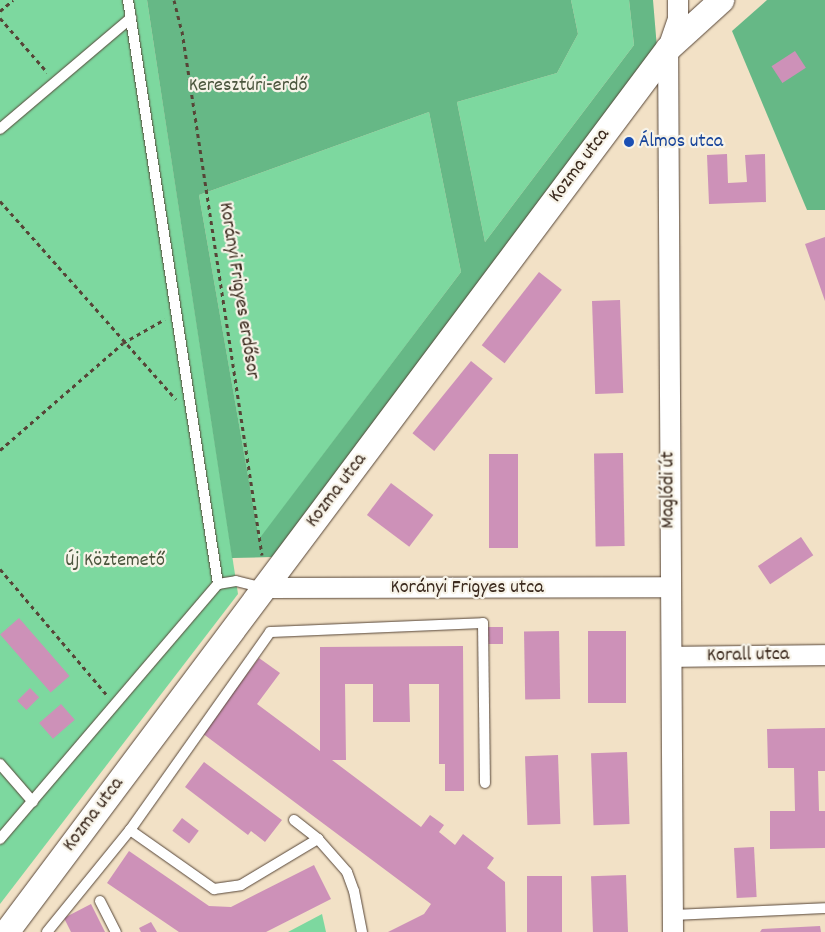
<!DOCTYPE html>
<meta charset="utf-8">
<style>
body{margin:0}
#map{position:relative;width:825px;height:932px;overflow:hidden;background:#f2e1c6;font-family:Dekko,sans-serif}
div>[style]{position:absolute}
[style*='--x']{left:calc(var(--x)*1px);top:calc(var(--y)*1px);width:calc(var(--w)*1px);rotate:calc(var(--a)*1deg)}
.green>*{inset:0;background:#7dd89f}
.forest>*{inset:0;background:#66b886}
.building>*{inset:0;background:#cd91b8;transform-origin:0 0}
.path>*{height:3px;margin-top:-1.5px;transform-origin:0;background:repeating-linear-gradient(90deg,#564537 0 4px,transparent 0 8px)}
.roads{filter:drop-shadow(0 0 1px #564537) drop-shadow(0 0 1px #564537)}
.service>*{height:10px;margin:-5px;padding:0 5px;transform-origin:5px;border-radius:5px;background:#fff}
.minor>*{height:20px;margin:-10px;padding:0 10px;transform-origin:10px;border-radius:10px;background:#fff}
.tertiary>*{height:25px;margin:-12.5px;padding:0 12.5px;transform-origin:12.5px;border-radius:12.5px;background:#fff}
.dots>*{width:14px;height:14px;translate:-50% -50%;box-sizing:border-box;border:2px solid #f7f3e8;border-radius:50%}
span{translate:-50% -50%;white-space:nowrap;text-align:center;line-height:1.15;-webkit-text-stroke:4.5px #f7f3e8;paint-order:stroke}
.park-label{font-size:20px;color:#4c563e}
.transit-label{font-size:20px;color:#164399}
.left{translate:0 -50%;text-align:left}
.street-label{font-size:20px;color:#3b2a1e}
</style>
<div id="map">
<div class="green">
<i style="clip-path:polygon(0 0,147px 0,238px 594px,0 904px)"></i>
<i style="clip-path:polygon(571px 0,629px 0,634px 45px,485px 242px,457px 102px,557px 73px,578px 34px)"></i>
<i style="clip-path:polygon(429px 112px,461px 272px,259px 540px,199px 195px)"></i>
<i style="clip-path:polygon(322px 914px,326px 932px,288px 932px)"></i>
</div>
<div class="forest">
<i style="clip-path:polygon(evenodd,147px 0,571px 0,578px 34px,557px 73px,457px 102px,485px 242px,634px 45px,629px 0,653px 0,657px 48px,272px 557px,232px 558px,147px 0,429px 112px,461px 272px,259px 539px,199px 195px,429px 112px)"></i>
<i style="clip-path:polygon(767px 0,825px 0,825px 210px,807px 210px,732px 31px)"></i>
</div>
<div class="building">
<i style="left:795px;top:51px;width:20px;height:28px;rotate:57deg"></i>
<i style="clip-path:polygon(727px 154px,728px 183px,747px 182px,745px 155px,765px 154px,766px 202px,709px 204px,707px 155px)"></i>
<i style="clip-path:polygon(825px 237px,825px 301px,805px 244px)"></i>
<i style="left:539px;top:272px;width:29px;height:93px;rotate:38deg"></i>
<i style="left:620px;top:300px;width:93px;height:28px;rotate:88deg"></i>
<i style="left:471px;top:361px;width:28px;height:93px;rotate:39deg"></i>
<i style="left:623px;top:453px;width:93px;height:29px;rotate:89deg"></i>
<i style="left:489px;top:454px;width:29px;height:94px"></i>
<i style="left:391px;top:483px;width:53px;height:40px;rotate:37deg"></i>
<i style="left:801px;top:537px;width:22px;height:52px;rotate:56deg"></i>
<i style="left:19px;top:618px;width:77px;height:25px;rotate:49deg"></i>
<i style="left:503px;top:627px;width:17px;height:15px;rotate:90deg"></i>
<i style="left:559px;top:631px;width:68px;height:35px;rotate:89deg"></i>
<i style="left:588px;top:631px;width:38px;height:72px"></i>
<i style="clip-path:polygon(463px 646px,464px 791px,445px 791px,445px 764px,439px 764px,439px 684px,409px 684px,410px 722px,373px 722px,373px 684px,345px 684px,346px 760px,332px 760px,421px 827px,430px 815px,444px 825px,439px 832px,455px 845px,463px 834px,494px 858px,487px 868px,505px 882px,506px 932px,388px 932px,424px 914px,431px 904px,202px 733px,259px 658px,280px 673px,257px 704px,320px 751px,320px 647px)"></i>
<i style="left:30px;top:688px;width:13px;height:18px;rotate:45deg"></i>
<i style="left:61px;top:704px;width:21px;height:29px;rotate:49deg"></i>
<i style="clip-path:polygon(825px 728px,825px 771px,818px 771px,819px 811px,825px 811px,825px 848px,770px 849px,770px 811px,795px 811px,794px 768px,768px 768px,767px 729px)"></i>
<i style="left:627px;top:752px;width:72px;height:36px;rotate:88deg"></i>
<i style="left:558px;top:755px;width:69px;height:33px;rotate:88deg"></i>
<i style="clip-path:polygon(204px 762px,282px 820px,265px 842px,251px 831px,248px 835px,185px 787px)"></i>
<i style="left:182px;top:818px;width:21px;height:16px;rotate:37deg"></i>
<i style="left:754px;top:847px;width:50px;height:20px;rotate:87deg"></i>
<i style="clip-path:polygon(129px 851px,209px 906px,231px 907px,314px 865px,331px 899px,266px 932px,179px 932px,107px 883px)"></i>
<i style="left:626px;top:875px;width:57px;height:35px;rotate:88deg"></i>
<i style="left:527px;top:876px;width:35px;height:56px"></i>
<i style="clip-path:polygon(91px 904px,105px 932px,71px 932px,64px 918px)"></i>
<i style="clip-path:polygon(151px 922px,157px 932px,141px 932px,139px 928px)"></i>
<i style="clip-path:polygon(820px 926px,821px 932px,760px 932px,762px 929px)"></i>
</div>
<div class="path">
<i style="--x:174;--y:0;--w:32;--a:76"></i>
<i style="--x:182;--y:31;--w:530;--a:81.32"></i>
<i style="--x:0;--y:11;--w:17;--a:-40"></i>
<i style="--x:0;--y:18;--w:72;--a:49"></i>
<i style="--x:0;--y:201;--w:265;--a:48.4"></i>
<i style="--x:0;--y:450;--w:163;--a:-41"></i>
<i style="--x:123;--y:343;--w:48;--a:-29.7"></i>
<i style="--x:0;--y:569;--w:164;--a:49.7"></i>
</div>
<div class="roads">
<div class="service">
<i style="--x:0;--y:129;--w:172;--a:-40.3"></i>
<i style="--x:218;--y:584;--w:18;--a:-9"></i>
<i style="--x:236;--y:581;--w:29;--a:14"></i>
<i style="--x:0;--y:764;--w:50;--a:49"></i>
<i style="--x:294;--y:820;--w:31;--a:38"></i>
<i style="--x:318;--y:839;--w:44;--a:48.7"></i>
<i style="--x:347;--y:872;--w:20;--a:70"></i>
<i style="--x:354;--y:891;--w:42;--a:79"></i>
<i style="--x:130;--y:830;--w:103;--a:35.1"></i>
<i style="--x:214;--y:889;--w:27;--a:-8"></i>
<i style="--x:241;--y:885;--w:90;--a:-30.9"></i>
<i style="--x:0;--y:839;--w:335;--a:-49.5"></i>
<i style="--x:218;--y:584;--w:591;--a:-98.76"></i>
<i style="--x:100;--y:901;--w:35;--a:63"></i>
<i style="--x:673;--y:915;--w:152;--a:-2.6"></i>
<i style="--x:47;--y:932;--w:132;--a:-50.9"></i>
<i style="--x:130;--y:830;--w:242;--a:-54.7"></i>
<i style="--x:270;--y:632;--w:213;--a:-2.4"></i>
<i style="--x:483;--y:623;--w:160;--a:89.3"></i>
</div>
<div class="minor">
<i style="--x:264;--y:588;--w:405;--a:-0.1"></i>
<i style="--x:672;--y:657;--w:153;--a:-0.7"></i>
<i style="--x:673;--y:932;--w:884;--a:-90.32"></i>
<i style="--x:668;--y:48;--w:31;--a:-71"></i>
<i style="--x:678;--y:19;--w:19;--a:-90"></i>
</div>
<div class="tertiary">
<i style="--x:6;--y:932;--w:1104;--a:-53.17"></i>
<i style="--x:668;--y:48;--w:72;--a:-42.2"></i>
</div>
</div>
<div class="dots">
<i style="left:629px;top:142px;background:#1a4fb4"></i>
</div>
<div class="park-label">
<span style="left:248px;top:86px">Keresztúri-erdő</span>
<span style="left:115px;top:561px">Új Köztemető</span>
</div>
<div class="transit-label">
<span class="left" style="left:639px;top:142px">Álmos utca</span>
</div>
<div class="street-label">
<span style="left:580px;top:166px;rotate:-53deg">Kozma utca</span>
<span style="left:238px;top:291px;rotate:81deg">Korányi Frigyes erdősor</span>
<span style="left:669px;top:490px;rotate:-90deg">Maglódi út</span>
<span style="left:337px;top:491px;rotate:-53deg">Kozma utca</span>
<span style="left:467px;top:588px">Korányi Frigyes utca</span>
<span style="left:748px;top:656px;rotate:-1deg">Korall utca</span>
<span style="left:94px;top:815px;rotate:-53deg">Kozma utca</span>
</div>
</div>
